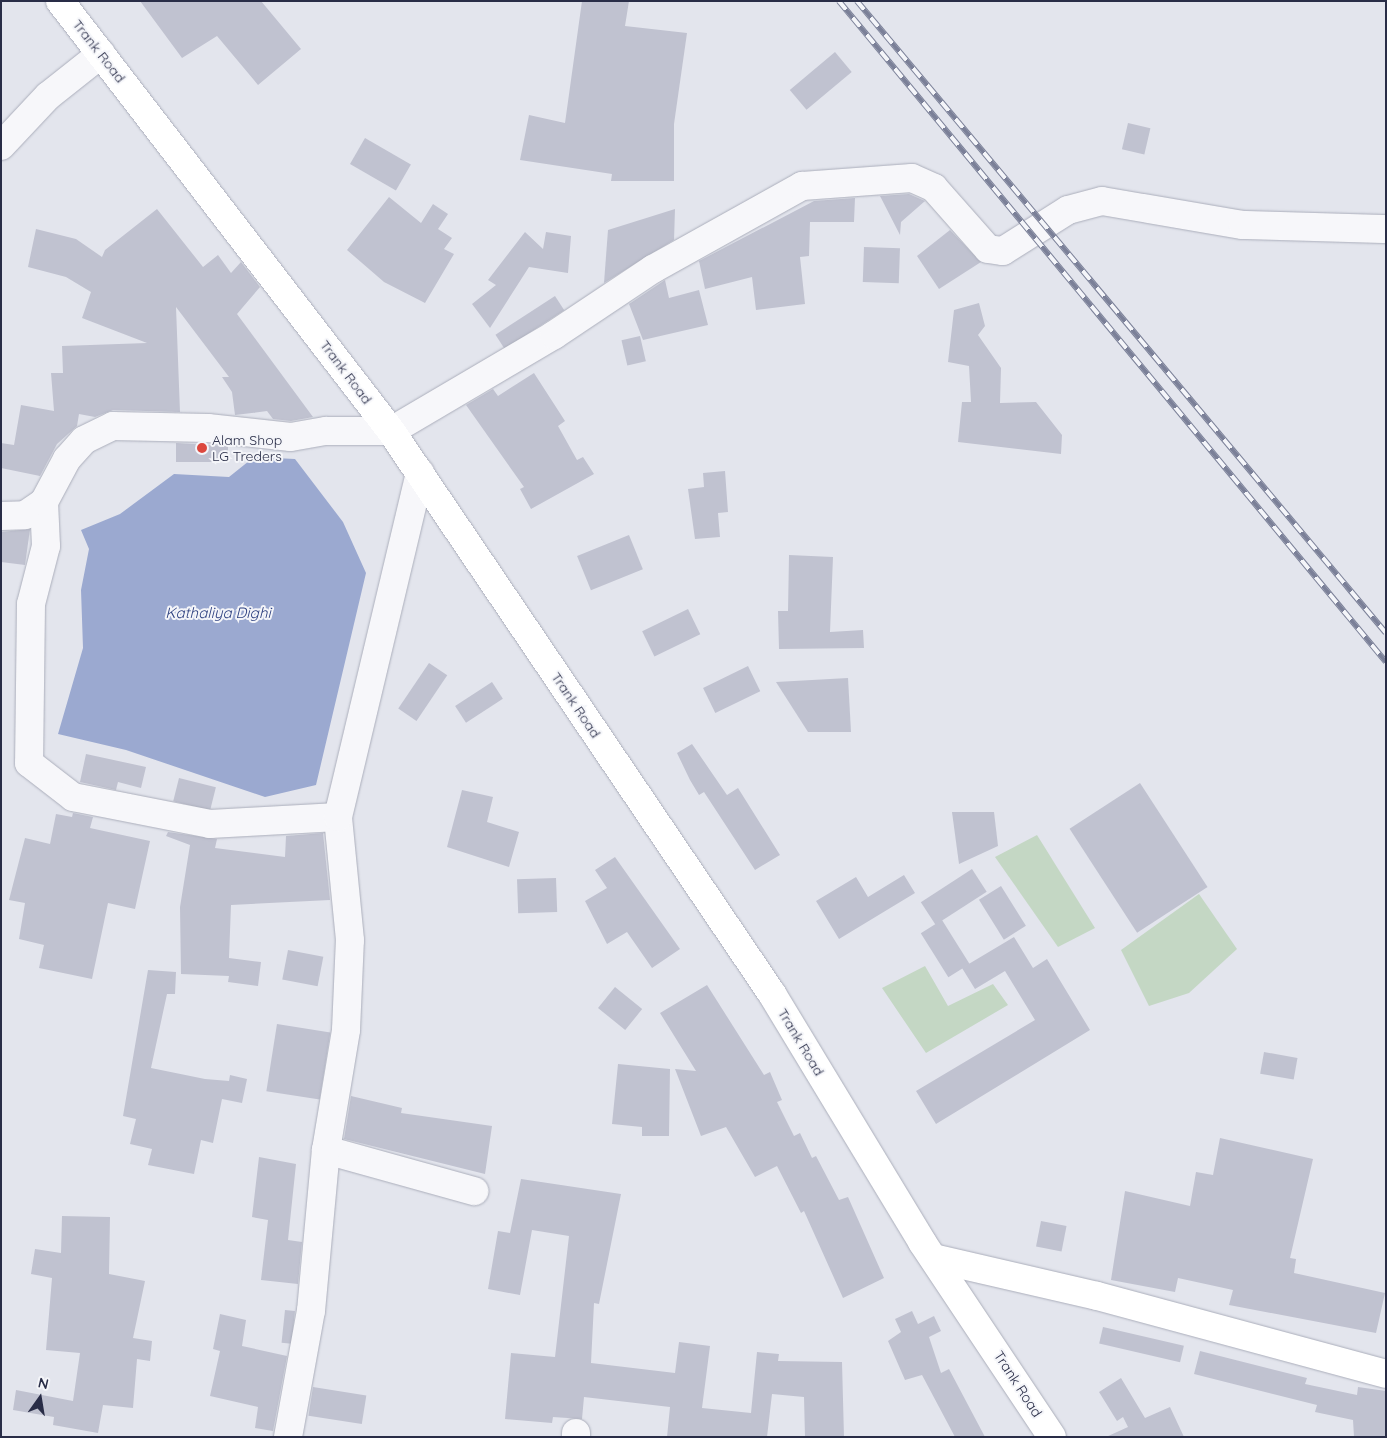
<!DOCTYPE html>
<style>
body{margin:0}
#map{position:relative;width:1387px;height:1438px;overflow:hidden;background:#e3e5ed;font-family:Quicksand,sans-serif}
div>[style]{position:absolute}
[style*='--x']{left:calc(var(--x)*1px);top:calc(var(--y)*1px);width:calc(var(--w)*1px);rotate:calc(var(--a)*1deg)}
.green>*{inset:0;background:#c4d7c4}
.water>*{inset:0;background:#9ba9d0}
.building>*{inset:0;background:#c0c2d0;transform-origin:0 0}
.roads{filter:drop-shadow(0 0 1px #abaebb) drop-shadow(0 0 1px #abaebb)}
.minor>*{height:28px;margin:-14px;padding:0 14px;transform-origin:14px;border-radius:14px;background:#f7f7fa}
.secondary>*{height:28px;margin:-14px;padding:0 14px;transform-origin:14px;border-radius:14px;background:#fff}
.rail>*{height:5.5px;margin-top:-2.75px;transform-origin:0;background:repeating-linear-gradient(90deg,#f4f5f9 0 11px,#7b8098 0 22px);box-sizing:border-box;border-block:1px solid #7b8098}
.dots>*{width:14px;height:14px;translate:-50% -50%;box-sizing:border-box;border:2px solid #f4f5f9;border-radius:50%}
span{translate:-50% -50%;white-space:nowrap;text-align:center;line-height:1.15;-webkit-text-stroke:4px #f4f5f9;paint-order:stroke}
.street-label{font-size:14px;color:#292d47}
.poi-label{font-size:14px;color:#292d47}
.left{translate:0 -50%;text-align:left}
.water-label{font-size:15px;color:#2e4180;font-style:italic}
.frame{position:absolute;inset:0;border:2px solid #292d47;pointer-events:none}
.north{position:absolute;left:15px;top:1373px;width:50px;height:50px;-webkit-text-stroke:4px #f4f5f9;paint-order:stroke;rotate:13deg;font-size:14px;font-weight:700;line-height:20px;text-align:center;color:#292d47}
.north::after{content:'';display:block;margin:auto;width:18px;height:22px;background:#292d47;clip-path:polygon(50% 0,100% 100%,50% 72%,0 100%)}
</style>
<div id="map">
<div class="green">
<i style="clip-path:polygon(1037px 835px,1095px 928px,1058px 947px,995px 857px)"></i>
<i style="clip-path:polygon(1199px 894px,1237px 949px,1189px 993px,1149px 1006px,1121px 950px)"></i>
<i style="clip-path:polygon(925px 966px,948px 1006px,993px 984px,1008px 1005px,926px 1053px,882px 988px)"></i>
</div>
<div class="water">
<i style="clip-path:polygon(254px 457px,295px 459px,343px 522px,366px 573px,316px 785px,265px 797px,126px 750px,58px 734px,83px 648px,81px 590px,89px 549px,81px 530px,120px 514px,174px 474px,229px 477px)"></i>
</div>
<div class="building">
<i style="clip-path:polygon(140px 1px,261px 1px,301px 49px,258px 85px,217px 36px,182px 58px)"></i>
<i style="clip-path:polygon(582px 1px,629px 1px,625px 26px,687px 33px,674px 124px,674px 181px,611px 181px,612px 174px,520px 160px,529px 115px,565px 123px)"></i>
<i style="left:835px;top:52px;width:26px;height:59px;rotate:50deg"></i>
<i style="left:1128px;top:123px;width:23px;height:27px;rotate:13deg"></i>
<i style="left:365px;top:138px;width:53px;height:30px;rotate:30deg"></i>
<i style="clip-path:polygon(909px 194px,925px 201px,901px 222px,900px 235px,880px 196px)"></i>
<i style="clip-path:polygon(389px 197px,421px 223px,433px 204px,448px 214px,438px 229px,452px 238px,444px 249px,454px 254px,425px 303px,384px 282px,347px 250px)"></i>
<i style="clip-path:polygon(855px 198px,854px 222px,810px 222px,809px 256px,800px 257px,805px 304px,756px 310px,752px 277px,705px 289px,699px 261px,814px 201px)"></i>
<i style="clip-path:polygon(157px 209px,203px 267px,218px 255px,231px 273px,241px 262px,260px 287px,237px 314px,313px 417px,291px 421px,273px 419px,267px 411px,235px 415px,232px 392px,222px 377px,229px 377px,176px 307px,180px 412px,113px 410px,95px 417px,79px 414px,77px 426px,57px 444px,40px 476px,1px 468px,1px 443px,14px 445px,21px 405px,54px 411px,51px 373px,63px 373px,62px 346px,147px 343px,82px 318px,91px 292px,66px 277px,28px 267px,36px 229px,76px 239px,102px 257px,105px 250px)"></i>
<i style="clip-path:polygon(675px 209px,674px 240px,604px 283px,608px 230px)"></i>
<i style="clip-path:polygon(950px 230px,981px 262px,939px 289px,917px 256px)"></i>
<i style="clip-path:polygon(525px 232px,543px 249px,546px 232px,571px 236px,568px 273px,529px 267px,490px 328px,472px 304px,496px 285px,488px 280px)"></i>
<i style="left:864px;top:247px;width:36px;height:35px;rotate:2deg"></i>
<i style="clip-path:polygon(665px 280px,669px 298px,699px 290px,708px 325px,643px 340px,629px 304px)"></i>
<i style="left:555px;top:296px;width:17px;height:71px;rotate:57deg"></i>
<i style="clip-path:polygon(979px 303px,985px 326px,978px 335px,1001px 368px,1000px 403px,1036px 402px,1062px 435px,1061px 454px,958px 442px,962px 402px,971px 402px,969px 366px,948px 362px,954px 310px)"></i>
<i style="left:640px;top:336px;width:26px;height:19px;rotate:77deg"></i>
<i style="clip-path:polygon(534px 373px,565px 421px,558px 426px,577px 460px,583px 457px,594px 474px,531px 509px,520px 489px,524px 487px,466px 405px,493px 389px,498px 396px)"></i>
<i style="clip-path:polygon(176px 443px,228px 446px,228px 462px,176px 462px)"></i>
<i style="clip-path:polygon(725px 471px,728px 512px,718px 513px,720px 537px,695px 539px,688px 489px,704px 487px,703px 473px)"></i>
<i style="clip-path:polygon(30px 529px,25px 565px,1px 562px,1px 532px)"></i>
<i style="left:629px;top:535px;width:37px;height:56px;rotate:68deg"></i>
<i style="clip-path:polygon(789px 555px,833px 557px,830px 632px,863px 630px,864px 648px,779px 649px,778px 611px,788px 611px)"></i>
<i style="left:688px;top:609px;width:28px;height:51px;rotate:64deg"></i>
<i style="left:429px;top:663px;width:22px;height:55px;rotate:34deg"></i>
<i style="left:748px;top:666px;width:28px;height:50px;rotate:64deg"></i>
<i style="clip-path:polygon(848px 678px,851px 732px,808px 732px,776px 682px)"></i>
<i style="left:492px;top:682px;width:20px;height:44px;rotate:57deg"></i>
<i style="clip-path:polygon(692px 744px,727px 795px,738px 788px,780px 855px,755px 870px,704px 792px,699px 795px,690px 780px,677px 753px)"></i>
<i style="clip-path:polygon(86px 754px,146px 767px,141px 788px,118px 782px,116px 790px,80px 782px)"></i>
<i style="left:179px;top:778px;width:38px;height:24px;rotate:14deg"></i>
<i style="left:1140px;top:783px;width:124px;height:84px;rotate:57deg"></i>
<i style="clip-path:polygon(462px 790px,493px 797px,487px 822px,519px 832px,509px 867px,447px 847px)"></i>
<i style="clip-path:polygon(952px 812px,994px 812px,998px 846px,959px 864px)"></i>
<i style="clip-path:polygon(73px 813px,93px 817px,90px 828px,150px 841px,135px 909px,108px 903px,92px 979px,39px 968px,44px 945px,19px 939px,25px 903px,9px 900px,25px 838px,50px 844px,56px 814px,72px 817px)"></i>
<i style="clip-path:polygon(168px 832px,217px 839px,215px 848px,285px 857px,286px 836px,323px 833px,330px 900px,231px 905px,229px 958px,261px 962px,258px 986px,228px 982px,229px 976px,181px 974px,180px 907px,190px 845px,166px 836px)"></i>
<i style="clip-path:polygon(615px 857px,680px 949px,652px 968px,627px 932px,607px 944px,585px 901px,607px 888px,595px 870px)"></i>
<i style="left:972px;top:869px;width:27px;height:61px;rotate:57deg"></i>
<i style="clip-path:polygon(904px 875px,915px 893px,839px 939px,816px 901px,856px 877px,868px 897px)"></i>
<i style="left:556px;top:878px;width:34px;height:39px;rotate:88deg"></i>
<i style="left:1001px;top:886px;width:47px;height:26px;rotate:58deg"></i>
<i style="left:942px;top:920px;width:52px;height:25px;rotate:58deg"></i>
<i style="clip-path:polygon(1014px 937px,1033px 968px,1047px 959px,1090px 1030px,936px 1124px,916px 1091px,1035px 1020px,1005px 971px,975px 989px,962px 968px)"></i>
<i style="left:288px;top:950px;width:36px;height:30px;rotate:11deg"></i>
<i style="clip-path:polygon(148px 970px,176px 972px,175px 994px,167px 994px,151px 1068px,205px 1079px,229px 1081px,230px 1075px,247px 1079px,242px 1103px,222px 1099px,213px 1143px,201px 1140px,194px 1174px,148px 1165px,152px 1149px,130px 1144px,136px 1119px,123px 1116px)"></i>
<i style="clip-path:polygon(707px 985px,764px 1075px,770px 1072px,782px 1100px,777px 1102px,794px 1136px,800px 1133px,812px 1158px,816px 1156px,839px 1200px,848px 1197px,884px 1278px,843px 1298px,804px 1211px,801px 1213px,777px 1166px,755px 1177px,726px 1127px,701px 1136px,675px 1069px,696px 1071px,660px 1013px)"></i>
<i style="left:615px;top:987px;width:35px;height:27px;rotate:39deg"></i>
<i style="left:277px;top:1024px;width:54px;height:68px;rotate:9deg"></i>
<i style="left:1264px;top:1052px;width:34px;height:22px;rotate:10deg"></i>
<i style="clip-path:polygon(618px 1064px,670px 1069px,669px 1136px,642px 1136px,642px 1127px,612px 1124px)"></i>
<i style="clip-path:polygon(351px 1096px,402px 1108px,401px 1113px,492px 1126px,485px 1174px,344px 1139px)"></i>
<i style="clip-path:polygon(1220px 1138px,1313px 1159px,1290px 1258px,1296px 1259px,1294px 1273px,1385px 1293px,1376px 1333px,1229px 1305px,1233px 1290px,1178px 1278px,1175px 1292px,1111px 1280px,1125px 1191px,1190px 1206px,1196px 1172px,1213px 1175px)"></i>
<i style="clip-path:polygon(259px 1157px,296px 1164px,288px 1240px,302px 1242px,298px 1284px,261px 1280px,268px 1220px,252px 1217px)"></i>
<i style="clip-path:polygon(521px 1179px,621px 1194px,599px 1304px,594px 1303px,591px 1363px,675px 1373px,679px 1342px,710px 1346px,702px 1408px,751px 1413px,757px 1352px,779px 1354px,778px 1361px,842px 1362px,844px 1437px,805px 1437px,804px 1397px,772px 1394px,767px 1437px,667px 1437px,670px 1407px,584px 1397px,582px 1419px,553px 1417px,552px 1423px,505px 1419px,511px 1353px,555px 1357px,569px 1236px,532px 1230px,520px 1295px,488px 1289px,498px 1231px,510px 1233px)"></i>
<i style="clip-path:polygon(62px 1216px,110px 1217px,109px 1274px,145px 1281px,133px 1338px,152px 1341px,150px 1361px,137px 1359px,133px 1408px,103px 1405px,98px 1433px,53px 1425px,54px 1417px,13px 1410px,16px 1390px,73px 1401px,80px 1353px,46px 1350px,52px 1278px,31px 1274px,35px 1249px,61px 1253px)"></i>
<i style="left:1041px;top:1221px;width:26px;height:26px;rotate:11deg"></i>
<i style="left:285px;top:1310px;width:10px;height:33px;rotate:6deg"></i>
<i style="clip-path:polygon(912px 1311px,918px 1324px,934px 1316px,941px 1331px,929px 1337px,941px 1373px,949px 1369px,985px 1437px,955px 1437px,922px 1375px,905px 1380px,888px 1341px,901px 1332px,895px 1319px)"></i>
<i style="clip-path:polygon(220px 1314px,246px 1320px,242px 1346px,287px 1356px,273px 1431px,255px 1428px,258px 1407px,210px 1396px,220px 1351px,213px 1349px)"></i>
<i style="left:1103px;top:1327px;width:83px;height:17px;rotate:13deg"></i>
<i style="clip-path:polygon(1200px 1351px,1307px 1378px,1305px 1384px,1357px 1395px,1358px 1387px,1386px 1391px,1386px 1437px,1354px 1437px,1353px 1420px,1315px 1412px,1317px 1405px,1194px 1374px)"></i>
<i style="clip-path:polygon(1121px 1378px,1145px 1418px,1170px 1407px,1184px 1437px,1106px 1437px,1128px 1427px,1123px 1417px,1117px 1421px,1099px 1392px)"></i>
<i style="left:313px;top:1387px;width:54px;height:29px;rotate:9deg"></i>
</div>
<div class="roads">
<div class="minor">
<i style="--x:1;--y:146;--w:69;--a:-46.8"></i>
<i style="--x:48;--y:96;--w:68;--a:-38.4"></i>
<i style="--x:44;--y:502;--w:44;--a:87.4"></i>
<i style="--x:46;--y:546;--w:60;--a:104.5"></i>
<i style="--x:31;--y:604;--w:159;--a:90.7"></i>
<i style="--x:29;--y:763;--w:56;--a:37.7"></i>
<i style="--x:73;--y:797;--w:140;--a:11.1"></i>
<i style="--x:210;--y:824;--w:128;--a:-3.1"></i>
<i style="--x:1;--y:516;--w:24;--a:-2"></i>
<i style="--x:25;--y:515;--w:23;--a:-34"></i>
<i style="--x:44;--y:502;--w:49;--a:-61.9"></i>
<i style="--x:67;--y:459;--w:25;--a:-48"></i>
<i style="--x:84;--y:440;--w:32;--a:-26"></i>
<i style="--x:113;--y:426;--w:95;--a:1.2"></i>
<i style="--x:208;--y:428;--w:83;--a:6.2"></i>
<i style="--x:291;--y:437;--w:36;--a:-10"></i>
<i style="--x:326;--y:431;--w:65;--a:0"></i>
<i style="--x:391;--y:431;--w:189;--a:-30.5"></i>
<i style="--x:554;--y:335;--w:119;--a:-33.7"></i>
<i style="--x:653;--y:269;--w:171;--a:-29.1"></i>
<i style="--x:802;--y:186;--w:110;--a:-4.2"></i>
<i style="--x:912;--y:178;--w:24;--a:24"></i>
<i style="--x:934;--y:188;--w:81;--a:48.5"></i>
<i style="--x:988;--y:249;--w:15;--a:8"></i>
<i style="--x:1003;--y:251;--w:77;--a:-32.2"></i>
<i style="--x:1068;--y:210;--w:35;--a:-15"></i>
<i style="--x:1102;--y:201;--w:143;--a:9.7"></i>
<i style="--x:1243;--y:225;--w:143;--a:1.6"></i>
<i style="--x:326;--y:1150;--w:154;--a:15.5"></i>
<i style="--x:288;--y:1437;--w:128;--a:-79.7"></i>
<i style="--x:311;--y:1311;--w:162;--a:-84.7"></i>
<i style="--x:326;--y:1150;--w:122;--a:-80.5"></i>
<i style="--x:346;--y:1030;--w:90;--a:-87.5"></i>
<i style="--x:350;--y:940;--w:124;--a:-95.6"></i>
<i style="--x:338;--y:817;--w:354;--a:-76.6"></i>
<i style="--x:576;--y:1437;--w:4;--a:-90"></i>
</div>
<div class="secondary">
<i style="--x:60;--y:1;--w:543;--a:52.41"></i>
<i style="--x:391;--y:431;--w:680;--a:55.91"></i>
<i style="--x:772;--y:994;--w:290;--a:58.8"></i>
<i style="--x:922;--y:1242;--w:234;--a:56.3"></i>
<i style="--x:937;--y:1259;--w:164;--a:13"></i>
<i style="--x:1097;--y:1296;--w:299;--a:15.1"></i>
</div>
</div>
<div class="rail">
<i style="--x:839;--y:1;--w:858;--a:50.39"></i>
<i style="--x:857;--y:1;--w:824;--a:50.07"></i>
</div>
<div class="dots">
<i style="left:202px;top:448px;background:#dc483e"></i>
</div>
<div class="street-label">
<span style="left:99px;top:51px;rotate:52deg">Trank Road</span>
<span style="left:346px;top:372px;rotate:53deg">Trank Road</span>
<span style="left:576px;top:705px;rotate:56deg">Trank Road</span>
<span style="left:801px;top:1042px;rotate:59deg">Trank Road</span>
<span style="left:1018px;top:1384px;rotate:57deg">Trank Road</span>
</div>
<div class="poi-label">
<span class="left" style="left:212px;top:448px">Alam Shop<br>LG Treders</span>
</div>
<div class="water-label">
<span style="left:218px;top:613px">Kathaliya Dighi</span>
</div>
<div class="frame"></div>
<div class="north">N</div>
</div>
